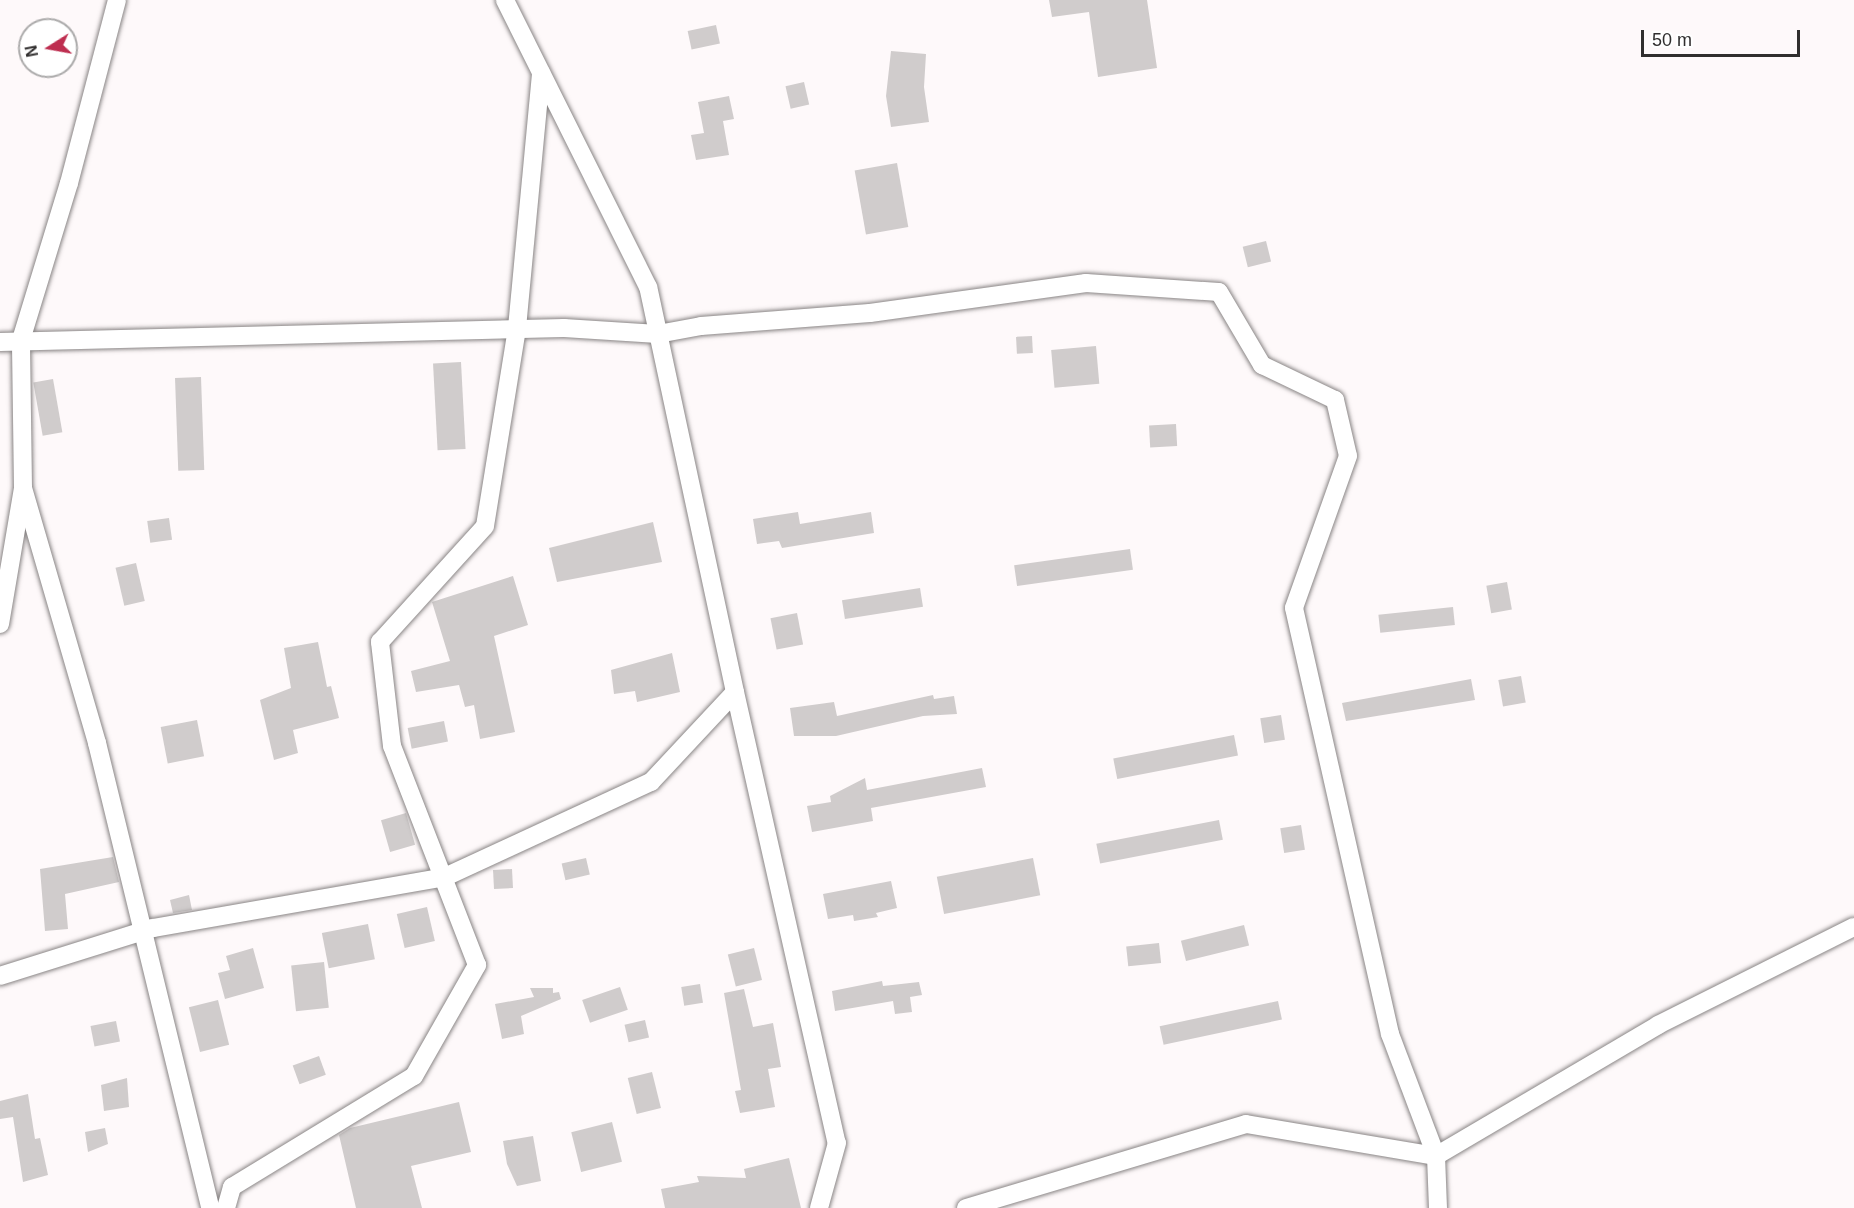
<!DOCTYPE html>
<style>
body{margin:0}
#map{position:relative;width:1854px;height:1208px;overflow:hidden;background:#fef9fa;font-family:Helvetica,sans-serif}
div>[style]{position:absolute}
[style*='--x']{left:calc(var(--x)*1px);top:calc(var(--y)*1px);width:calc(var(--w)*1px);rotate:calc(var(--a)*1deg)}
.building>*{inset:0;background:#d0cccc;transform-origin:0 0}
.roads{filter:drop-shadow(0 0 2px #898585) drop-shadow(0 0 2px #898585)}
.street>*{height:18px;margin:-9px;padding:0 9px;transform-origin:9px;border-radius:9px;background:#fff}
span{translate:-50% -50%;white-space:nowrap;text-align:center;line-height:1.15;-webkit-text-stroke:6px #fff;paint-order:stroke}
.north{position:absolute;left:18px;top:18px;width:60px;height:60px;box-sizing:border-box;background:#fff;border:2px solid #acabab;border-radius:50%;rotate:259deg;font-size:16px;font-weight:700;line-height:24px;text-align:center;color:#302e2e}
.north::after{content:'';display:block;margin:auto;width:21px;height:27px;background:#be2e50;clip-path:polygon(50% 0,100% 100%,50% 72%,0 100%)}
.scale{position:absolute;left:1641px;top:30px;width:159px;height:27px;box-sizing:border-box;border:3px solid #302e2e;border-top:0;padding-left:8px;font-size:18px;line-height:21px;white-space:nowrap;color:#302e2e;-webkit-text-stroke:4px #fff;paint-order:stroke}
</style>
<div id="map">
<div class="building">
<i style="clip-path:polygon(1049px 0,1147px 0,1157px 68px,1098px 77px,1089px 12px,1052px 17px)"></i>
<i style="left:716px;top:25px;width:19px;height:29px;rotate:78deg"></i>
<i style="clip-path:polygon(891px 51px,926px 54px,924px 87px,929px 122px,891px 127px,886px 96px)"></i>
<i style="left:804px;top:82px;width:23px;height:19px;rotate:77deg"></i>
<i style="clip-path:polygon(729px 96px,734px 119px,723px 121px,729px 155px,696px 160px,691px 135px,704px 133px,698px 102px)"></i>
<i style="left:897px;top:163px;width:65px;height:43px;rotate:80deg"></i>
<i style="left:1266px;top:241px;width:21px;height:24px;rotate:76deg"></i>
<i style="left:1032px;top:336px;width:17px;height:16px;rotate:87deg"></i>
<i style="left:1096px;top:346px;width:38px;height:45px;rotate:85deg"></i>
<i style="left:461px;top:362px;width:87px;height:28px;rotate:87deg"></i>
<i style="left:201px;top:377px;width:93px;height:26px;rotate:88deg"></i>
<i style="left:53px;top:379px;width:54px;height:20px;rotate:80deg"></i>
<i style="left:1176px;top:424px;width:22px;height:27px;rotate:87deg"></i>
<i style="clip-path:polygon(798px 512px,800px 524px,871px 512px,874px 533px,782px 548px,779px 541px,757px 544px,753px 519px)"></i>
<i style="left:169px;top:518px;width:22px;height:22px;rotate:82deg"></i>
<i style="clip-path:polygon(653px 522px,662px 562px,557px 582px,549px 548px)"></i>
<i style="left:1130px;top:549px;width:21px;height:117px;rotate:82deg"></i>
<i style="left:136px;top:563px;width:39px;height:21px;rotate:77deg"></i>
<i style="clip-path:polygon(513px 576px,528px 625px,494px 636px,515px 732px,480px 739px,474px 705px,465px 707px,459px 685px,416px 692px,411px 671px,450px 661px,432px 602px)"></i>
<i style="left:1507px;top:582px;width:28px;height:21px;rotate:80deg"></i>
<i style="left:920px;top:588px;width:19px;height:79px;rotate:81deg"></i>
<i style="left:1453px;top:607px;width:18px;height:75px;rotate:84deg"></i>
<i style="left:797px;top:613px;width:32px;height:27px;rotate:79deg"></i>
<i style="clip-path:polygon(318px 642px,327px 687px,331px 686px,339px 718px,293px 730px,298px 753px,274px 760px,260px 700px,291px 688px,284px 648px)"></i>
<i style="clip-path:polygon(672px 653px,680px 692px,637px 702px,635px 691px,614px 694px,611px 670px)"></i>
<i style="left:1521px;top:676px;width:27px;height:23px;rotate:80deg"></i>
<i style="clip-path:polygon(1471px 679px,1475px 700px,1346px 721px,1342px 703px)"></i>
<i style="clip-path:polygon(933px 695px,934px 699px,954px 696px,957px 714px,923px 716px,836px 736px,794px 736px,790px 708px,834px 702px,837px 716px)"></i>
<i style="left:1281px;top:715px;width:25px;height:21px;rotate:81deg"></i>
<i style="left:197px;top:720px;width:37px;height:37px;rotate:79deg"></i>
<i style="left:444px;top:721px;width:21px;height:37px;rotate:79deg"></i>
<i style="left:1234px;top:735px;width:21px;height:123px;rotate:79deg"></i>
<i style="clip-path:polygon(982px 768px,986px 787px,871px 808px,873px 821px,812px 832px,807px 806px,831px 802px,830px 796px,865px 778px,867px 790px)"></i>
<i style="left:406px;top:813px;width:33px;height:26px;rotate:74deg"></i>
<i style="left:1219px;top:820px;width:20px;height:125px;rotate:79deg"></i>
<i style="left:1301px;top:825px;width:25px;height:21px;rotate:81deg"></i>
<i style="clip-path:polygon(113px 857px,119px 882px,65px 894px,68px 929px,45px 931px,40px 869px)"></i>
<i style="left:586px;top:858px;width:17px;height:25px;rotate:77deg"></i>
<i style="left:1033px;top:858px;width:38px;height:98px;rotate:79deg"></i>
<i style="left:512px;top:869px;width:19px;height:19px;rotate:87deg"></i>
<i style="clip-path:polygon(891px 881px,897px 908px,876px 913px,878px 917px,854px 921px,853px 915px,828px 919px,823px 894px)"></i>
<i style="clip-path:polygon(189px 895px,192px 910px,173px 913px,170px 900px)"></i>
<i style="left:427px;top:907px;width:35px;height:31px;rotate:77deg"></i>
<i style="left:368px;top:924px;width:36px;height:47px;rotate:79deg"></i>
<i style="left:1244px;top:925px;width:21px;height:65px;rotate:76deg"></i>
<i style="left:1159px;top:943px;width:20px;height:33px;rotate:84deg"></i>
<i style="clip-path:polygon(253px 948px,264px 988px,225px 999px,218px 973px,230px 970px,226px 956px)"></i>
<i style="left:754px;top:948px;width:33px;height:27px;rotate:76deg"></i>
<i style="left:324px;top:962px;width:46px;height:33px;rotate:84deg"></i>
<i style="clip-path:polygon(882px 981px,883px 986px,919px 982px,922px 995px,910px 997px,912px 1012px,895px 1014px,893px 1001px,835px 1011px,832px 991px)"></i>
<i style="left:700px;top:984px;width:19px;height:19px;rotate:81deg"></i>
<i style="left:620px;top:987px;width:24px;height:40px;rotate:71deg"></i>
<i style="clip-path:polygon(530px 988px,553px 988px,553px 993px,559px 992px,561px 999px,521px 1016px,524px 1034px,502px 1039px,495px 1004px,534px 997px)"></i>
<i style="clip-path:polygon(744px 989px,753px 1027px,773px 1023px,781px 1067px,768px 1069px,775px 1107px,740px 1113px,735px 1091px,741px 1090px,724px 993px)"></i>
<i style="left:218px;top:1000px;width:46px;height:30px;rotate:76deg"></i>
<i style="left:1278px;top:1001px;width:19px;height:121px;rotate:78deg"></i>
<i style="left:645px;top:1020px;width:18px;height:21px;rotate:77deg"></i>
<i style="left:116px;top:1021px;width:21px;height:26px;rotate:79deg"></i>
<i style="left:319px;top:1056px;width:20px;height:28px;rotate:70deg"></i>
<i style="left:652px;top:1072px;width:37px;height:25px;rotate:76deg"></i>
<i style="clip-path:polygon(127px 1078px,129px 1107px,104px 1111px,101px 1085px)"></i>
<i style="clip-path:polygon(28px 1094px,35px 1139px,40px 1138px,48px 1175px,23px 1182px,13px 1117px,0 1119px,0 1101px)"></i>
<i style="clip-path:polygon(459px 1102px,471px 1152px,411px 1166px,422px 1208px,356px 1208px,339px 1135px,350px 1128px)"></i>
<i style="left:612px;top:1122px;width:41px;height:42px;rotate:76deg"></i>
<i style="clip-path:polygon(105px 1128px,108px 1144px,88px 1152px,85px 1132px)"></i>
<i style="clip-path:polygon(533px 1136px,541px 1181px,517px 1186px,507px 1164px,503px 1141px)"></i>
<i style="clip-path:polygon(789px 1158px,801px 1208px,665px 1208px,661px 1189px,699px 1182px,697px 1176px,746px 1178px,744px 1169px)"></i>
</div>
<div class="roads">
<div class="street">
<i style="--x:0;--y:342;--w:564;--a:-1.42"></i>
<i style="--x:564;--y:328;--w:94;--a:3.7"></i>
<i style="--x:658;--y:334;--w:44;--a:-10.5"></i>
<i style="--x:701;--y:326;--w:169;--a:-4.4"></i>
<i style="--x:870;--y:313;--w:218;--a:-7.9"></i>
<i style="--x:1086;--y:283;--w:133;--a:3.9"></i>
<i style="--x:1219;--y:292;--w:85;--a:59.5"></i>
<i style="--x:1262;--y:365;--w:81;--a:25.6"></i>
<i style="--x:1335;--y:400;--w:57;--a:76.9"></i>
<i style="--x:1348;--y:456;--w:161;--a:109.6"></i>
<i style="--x:1294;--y:608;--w:437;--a:77.3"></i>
<i style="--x:1390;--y:1034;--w:130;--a:69.3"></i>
<i style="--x:23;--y:488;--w:266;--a:73.8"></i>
<i style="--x:97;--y:743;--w:479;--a:76.3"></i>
<i style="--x:0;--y:624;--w:138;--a:-80.4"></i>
<i style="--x:23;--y:488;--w:148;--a:-90.8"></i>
<i style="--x:21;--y:340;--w:164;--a:-73"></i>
<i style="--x:69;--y:183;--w:189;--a:-75.3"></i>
<i style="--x:735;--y:692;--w:462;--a:77.3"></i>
<i style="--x:837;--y:1143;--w:67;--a:105.5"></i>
<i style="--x:0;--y:976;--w:160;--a:-17.4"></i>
<i style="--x:153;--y:928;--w:296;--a:-9.9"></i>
<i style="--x:445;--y:877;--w:227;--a:-24.8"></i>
<i style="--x:651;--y:782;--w:123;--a:-47"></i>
<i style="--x:735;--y:692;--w:414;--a:-102.1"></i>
<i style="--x:648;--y:287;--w:321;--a:-116.5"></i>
<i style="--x:226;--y:1208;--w:22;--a:-74"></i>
<i style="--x:232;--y:1187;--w:213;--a:-31.4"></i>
<i style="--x:414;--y:1076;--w:128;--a:-60.4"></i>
<i style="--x:477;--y:965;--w:235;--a:-111.2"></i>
<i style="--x:392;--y:746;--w:105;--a:-96.6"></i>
<i style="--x:380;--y:642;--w:156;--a:-47.8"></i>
<i style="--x:485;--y:526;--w:201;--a:-80.8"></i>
<i style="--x:517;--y:328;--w:256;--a:-84.6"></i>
<i style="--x:966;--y:1208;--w:292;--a:-16.7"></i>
<i style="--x:1246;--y:1124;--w:193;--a:9.6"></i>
<i style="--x:1438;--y:1208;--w:52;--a:-92.2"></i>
<i style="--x:1436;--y:1156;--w:258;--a:-30.5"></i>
<i style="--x:1658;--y:1025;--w:219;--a:-26.6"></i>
</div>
</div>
<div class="north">N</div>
<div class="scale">50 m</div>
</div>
